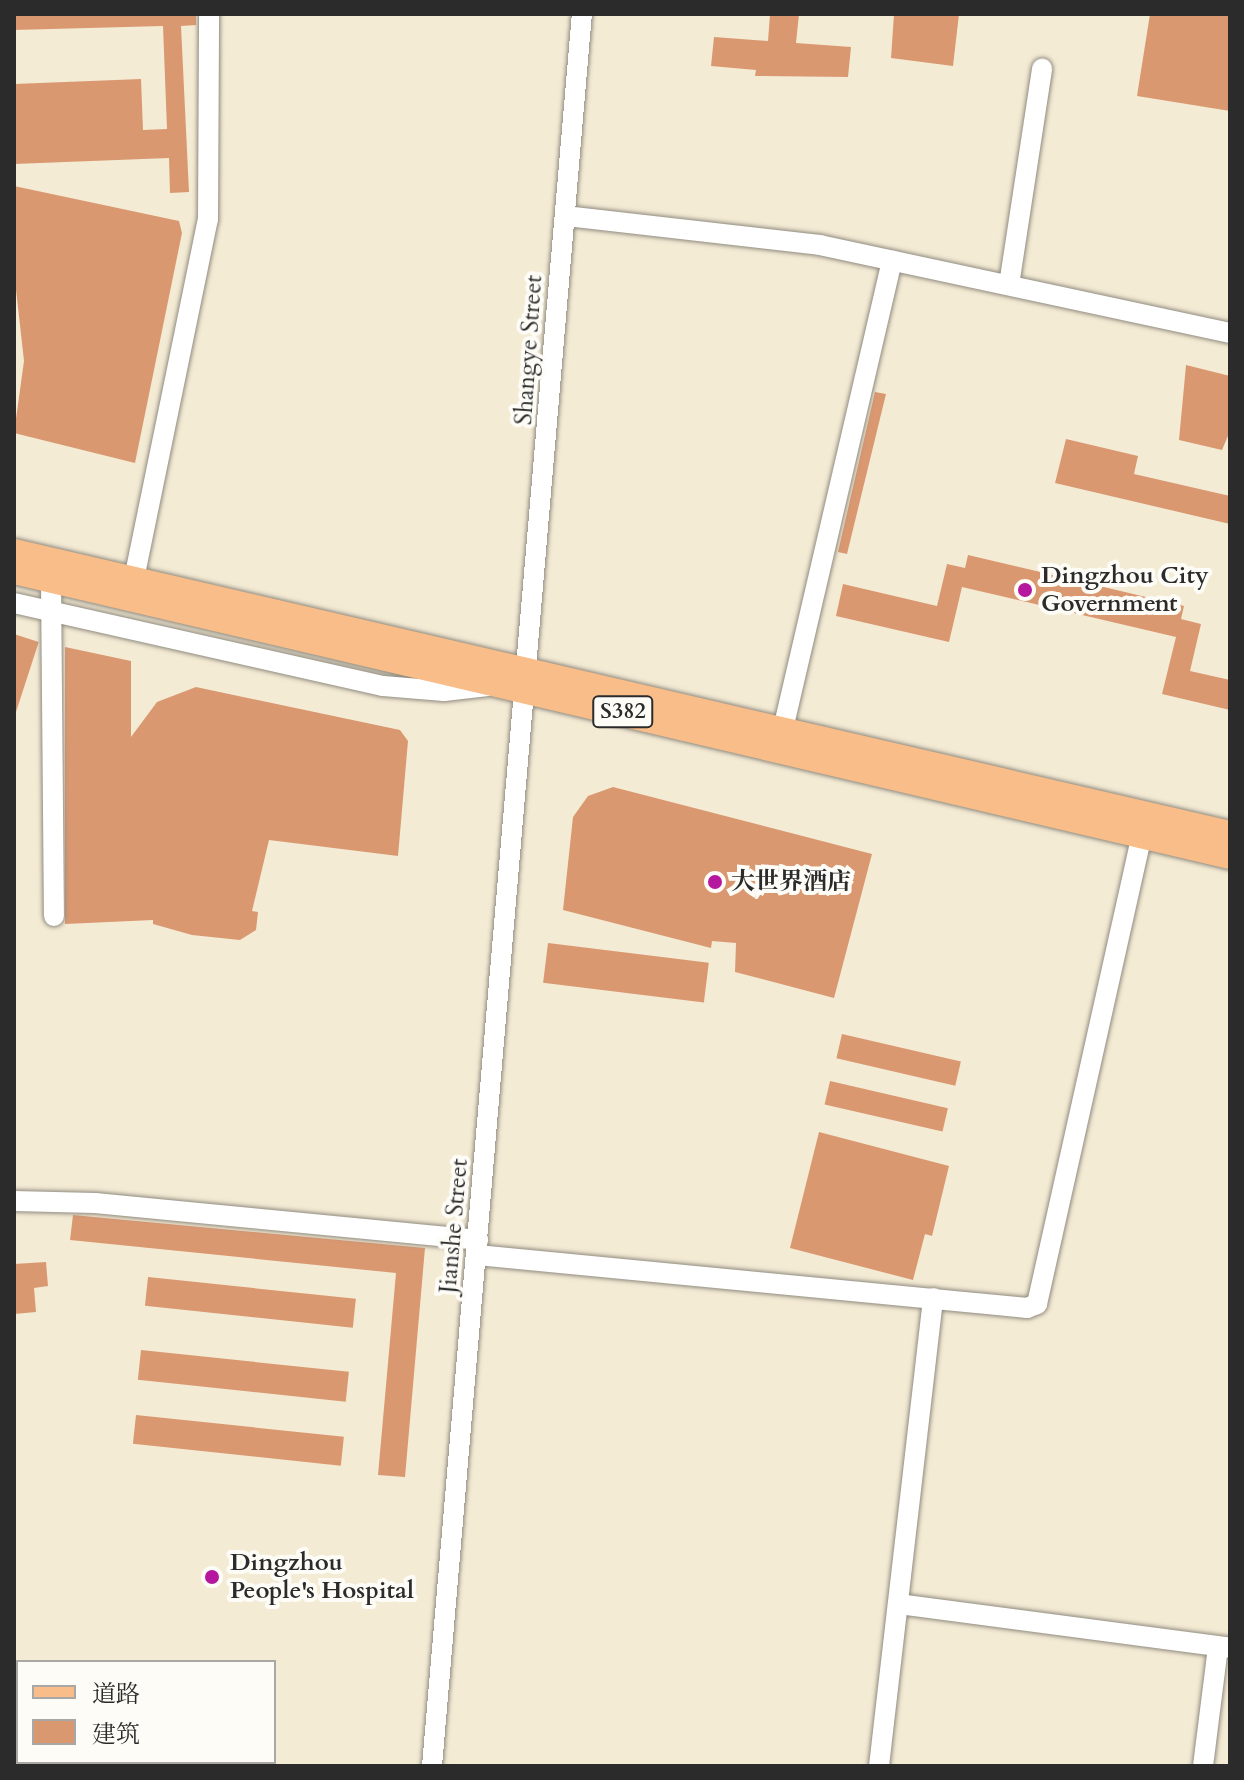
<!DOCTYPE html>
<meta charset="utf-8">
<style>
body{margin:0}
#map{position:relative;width:1244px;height:1780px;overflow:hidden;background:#f4ebd4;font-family:Cardo,"Noto Serif SC",serif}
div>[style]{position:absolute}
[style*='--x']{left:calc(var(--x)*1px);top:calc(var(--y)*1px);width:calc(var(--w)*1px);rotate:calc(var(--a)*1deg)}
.building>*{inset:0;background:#da9871;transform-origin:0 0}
.roads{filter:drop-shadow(0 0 2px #908b80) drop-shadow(0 0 2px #908b80)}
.minor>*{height:20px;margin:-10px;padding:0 10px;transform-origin:10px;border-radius:10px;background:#fff}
.major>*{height:24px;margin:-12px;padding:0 12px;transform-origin:12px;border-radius:12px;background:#f8bd89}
.dots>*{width:22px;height:22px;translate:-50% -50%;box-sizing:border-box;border:4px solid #fdfcf7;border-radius:50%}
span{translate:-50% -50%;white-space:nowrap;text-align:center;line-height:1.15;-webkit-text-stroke:8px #fdfcf7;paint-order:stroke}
.shield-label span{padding:2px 6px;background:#fdfcf7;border:2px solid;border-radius:6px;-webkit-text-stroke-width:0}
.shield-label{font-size:22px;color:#2b2b2b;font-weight:700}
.street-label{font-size:24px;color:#2b2b2b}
.poi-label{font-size:24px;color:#2b2b2b;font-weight:700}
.left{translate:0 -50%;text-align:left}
.frame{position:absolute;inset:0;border:16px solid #2b2b2b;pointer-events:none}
.legend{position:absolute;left:16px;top:1660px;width:260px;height:104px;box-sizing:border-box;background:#fdfcf7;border:2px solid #a9a8a5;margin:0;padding:10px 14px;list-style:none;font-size:24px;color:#2b2b2b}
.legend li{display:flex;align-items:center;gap:16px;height:40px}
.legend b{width:40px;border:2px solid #a9a8a5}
</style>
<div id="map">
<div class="building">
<i style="clip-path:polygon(14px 14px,196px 14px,196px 25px,181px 26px,189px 192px,170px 193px,169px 158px,14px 164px,14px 84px,141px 79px,143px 130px,167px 129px,163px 26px,14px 30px)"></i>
<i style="clip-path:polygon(770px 14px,799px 14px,796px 43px,851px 47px,848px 77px,755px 76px,756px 70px,711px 66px,714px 37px,768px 41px)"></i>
<i style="clip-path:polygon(894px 14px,959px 14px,953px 66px,891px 58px)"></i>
<i style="clip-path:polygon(1150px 14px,1230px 14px,1230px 111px,1137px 96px)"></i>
<i style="clip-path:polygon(14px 186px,179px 221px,182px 233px,135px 463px,14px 433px,24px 361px,14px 272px)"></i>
<i style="clip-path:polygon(1186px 365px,1230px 376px,1230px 431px,1222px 450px,1179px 440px)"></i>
<i style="clip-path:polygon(875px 392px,886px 394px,847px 554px,838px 552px)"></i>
<i style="clip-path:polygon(1066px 439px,1138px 456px,1134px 474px,1230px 496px,1230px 524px,1055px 483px)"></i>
<i style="clip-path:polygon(968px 555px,1184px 606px,1181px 619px,1201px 624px,1190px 671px,1230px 680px,1230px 710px,1162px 694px,1176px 637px,962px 587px,949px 642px,836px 616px,843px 584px,937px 606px,947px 564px,965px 568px)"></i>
<i style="left:14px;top:634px;width:26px;height:399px;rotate:18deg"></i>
<i style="clip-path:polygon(65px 647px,131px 661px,131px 737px,157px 702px,196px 687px,400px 730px,408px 741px,398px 856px,269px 840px,252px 911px,258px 912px,256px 930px,240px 940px,192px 935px,153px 924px,153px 920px,65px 924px)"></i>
<i style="clip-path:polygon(613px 787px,872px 854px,834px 998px,735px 972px,736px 943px,712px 941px,711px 948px,563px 910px,573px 817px,588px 796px)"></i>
<i style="left:548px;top:943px;width:162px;height:40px;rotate:7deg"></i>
<i style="left:842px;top:1034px;width:122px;height:25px;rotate:13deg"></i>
<i style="left:830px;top:1081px;width:121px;height:24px;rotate:13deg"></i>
<i style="clip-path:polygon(819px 1132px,949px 1166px,932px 1236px,925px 1234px,913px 1280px,790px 1248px)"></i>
<i style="clip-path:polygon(73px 1215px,425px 1248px,405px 1477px,378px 1475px,396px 1273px,70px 1240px)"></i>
<i style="clip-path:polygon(46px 1262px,48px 1286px,34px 1288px,36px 1312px,14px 1314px,14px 1264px)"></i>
<i style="left:148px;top:1277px;width:209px;height:29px;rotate:6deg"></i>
<i style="left:141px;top:1350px;width:209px;height:30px;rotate:6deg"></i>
<i style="left:136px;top:1415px;width:209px;height:29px;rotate:6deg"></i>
</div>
<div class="roads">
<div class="minor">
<i style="--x:566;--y:216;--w:256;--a:6.5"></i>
<i style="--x:820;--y:245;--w:419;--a:12.1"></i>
<i style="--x:1009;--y:285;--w:219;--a:-81.3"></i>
<i style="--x:134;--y:579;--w:367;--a:-78.4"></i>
<i style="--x:208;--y:220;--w:206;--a:-89.7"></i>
<i style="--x:51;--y:580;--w:336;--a:89.5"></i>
<i style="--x:14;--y:603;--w:378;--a:12.7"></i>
<i style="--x:383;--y:686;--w:61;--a:4.7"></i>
<i style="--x:444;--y:691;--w:44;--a:-6.5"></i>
<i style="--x:783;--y:729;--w:481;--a:-76.9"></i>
<i style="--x:14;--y:1201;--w:81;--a:1.4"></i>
<i style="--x:95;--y:1203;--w:385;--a:5.5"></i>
<i style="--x:477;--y:1255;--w:553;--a:5.5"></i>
<i style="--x:1027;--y:1308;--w:11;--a:-22"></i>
<i style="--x:1037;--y:1304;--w:480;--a:-77.4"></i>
<i style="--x:898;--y:1604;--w:335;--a:7.5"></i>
<i style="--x:432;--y:1766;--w:1758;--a:-85.11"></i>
<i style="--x:879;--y:1766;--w:471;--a:-83.4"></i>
<i style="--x:1203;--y:1766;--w:120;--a:-82.8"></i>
</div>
<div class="major">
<i style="--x:14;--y:551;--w:1248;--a:13.06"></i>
<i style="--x:14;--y:572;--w:1249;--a:13.19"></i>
</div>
</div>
<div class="dots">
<i style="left:1025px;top:590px;background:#b5179e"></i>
<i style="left:715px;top:882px;background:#b5179e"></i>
<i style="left:212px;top:1577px;background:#b5179e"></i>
</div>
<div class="shield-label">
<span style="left:623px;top:712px">S382</span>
</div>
<div class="street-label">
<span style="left:529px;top:350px;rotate:-86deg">Shangye Street</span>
<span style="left:454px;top:1226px;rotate:-85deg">Jianshe Street</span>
</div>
<div class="poi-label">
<span class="left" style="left:1041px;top:590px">Dingzhou City<br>Government</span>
<span class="left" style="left:731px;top:882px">大世界酒店</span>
<span class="left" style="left:230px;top:1577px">Dingzhou<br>People's Hospital</span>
</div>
<div class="frame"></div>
<ul class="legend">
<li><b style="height:10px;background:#f8bd89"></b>道路</li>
<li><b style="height:22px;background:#da9871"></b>建筑</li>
</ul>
</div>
